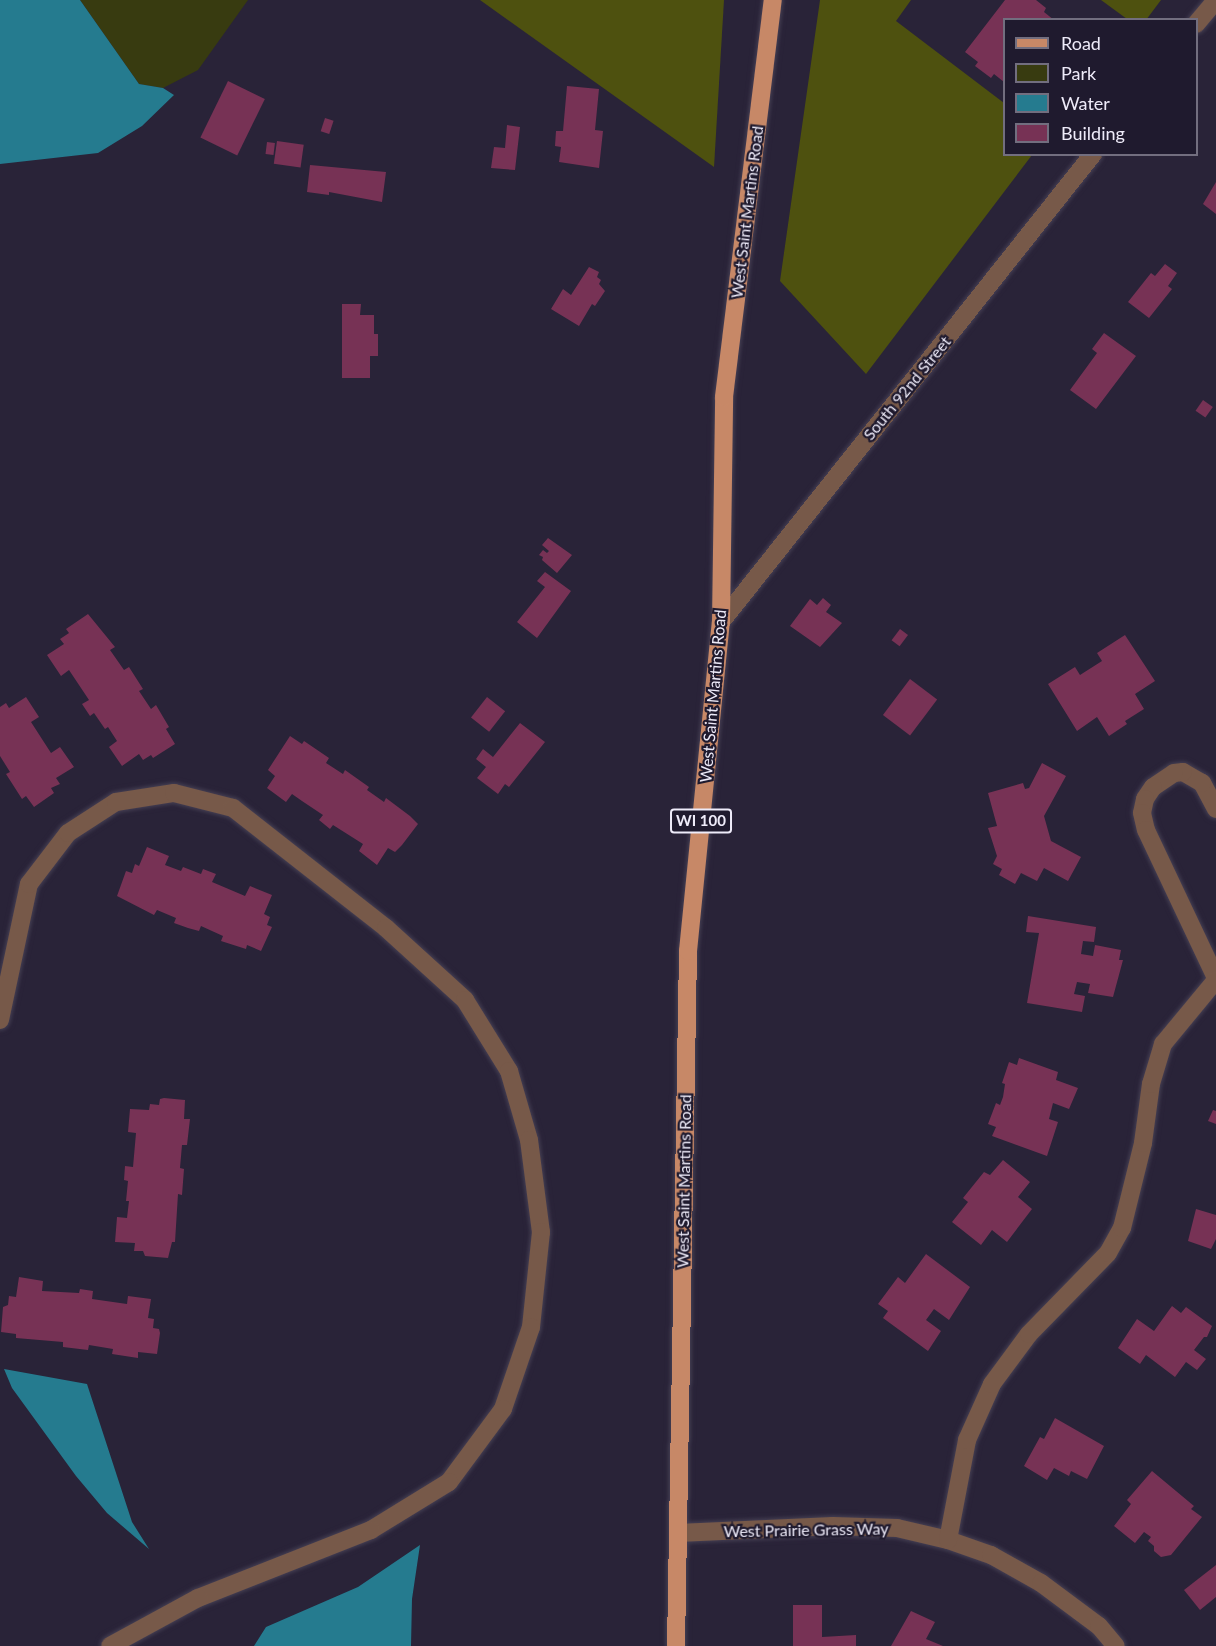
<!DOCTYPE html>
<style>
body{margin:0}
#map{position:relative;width:1216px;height:1646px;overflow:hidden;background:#292338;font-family:Lato,sans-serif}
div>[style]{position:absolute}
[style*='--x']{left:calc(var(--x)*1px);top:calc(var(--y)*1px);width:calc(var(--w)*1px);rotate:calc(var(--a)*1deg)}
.green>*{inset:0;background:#383b10}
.forest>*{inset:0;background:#4e510f}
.water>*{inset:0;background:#257b8f}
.building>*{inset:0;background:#773255;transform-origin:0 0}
.roads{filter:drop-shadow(0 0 2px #453f53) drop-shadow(0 0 2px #453f53)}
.minor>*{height:18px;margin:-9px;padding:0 9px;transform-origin:9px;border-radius:9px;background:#775949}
.major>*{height:18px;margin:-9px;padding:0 9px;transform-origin:9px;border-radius:9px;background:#c78867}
span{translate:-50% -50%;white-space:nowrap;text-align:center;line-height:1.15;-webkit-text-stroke:4.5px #1f1a2e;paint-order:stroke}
.shield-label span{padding:2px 4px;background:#1f1a2e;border:2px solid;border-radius:4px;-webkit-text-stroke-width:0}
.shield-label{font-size:15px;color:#eeebf9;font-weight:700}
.street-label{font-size:16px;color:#eeebf9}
.legend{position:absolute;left:1003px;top:18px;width:195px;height:138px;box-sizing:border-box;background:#1f1a2e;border:2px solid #726e7f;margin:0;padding:8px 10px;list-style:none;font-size:18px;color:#eeebf9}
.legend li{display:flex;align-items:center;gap:12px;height:30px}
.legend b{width:30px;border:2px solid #726e7f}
</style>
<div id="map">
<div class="green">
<i style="clip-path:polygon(80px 0,248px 0,198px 70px,163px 88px,139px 84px)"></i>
</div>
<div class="forest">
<i style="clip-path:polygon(480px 0,724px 0,714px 167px)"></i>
<i style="clip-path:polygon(820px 0,911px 0,896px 21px,1004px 103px,1004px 154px,1032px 155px,866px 374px,780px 281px)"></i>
<i style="clip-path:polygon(1101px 0,1161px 0,1146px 20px,1127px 19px)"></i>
</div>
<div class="water">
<i style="clip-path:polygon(0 0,80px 0,139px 84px,163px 88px,174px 95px,142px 126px,98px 153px,0 164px)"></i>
<i style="clip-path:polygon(4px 1369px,87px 1384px,132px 1522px,149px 1549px,107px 1513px,76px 1476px,12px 1388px)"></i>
<i style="clip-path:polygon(420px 1545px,412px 1599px,411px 1646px,254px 1646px,266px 1627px,358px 1587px)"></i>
</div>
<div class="building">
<i style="clip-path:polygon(1005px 0,1036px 0,1046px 8px,1044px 12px,1054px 20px,1004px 20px,1004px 82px,994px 74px,991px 78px,975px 66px,978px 62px,965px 52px)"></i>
<i style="left:228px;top:81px;width:41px;height:63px;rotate:26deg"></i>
<i style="clip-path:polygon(567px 86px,599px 89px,595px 130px,603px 131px,599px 168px,559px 162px,561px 147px,555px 146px,556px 131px,563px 131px)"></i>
<i style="left:325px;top:118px;width:9px;height:14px;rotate:18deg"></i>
<i style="clip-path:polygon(507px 125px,520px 127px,515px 170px,491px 168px,494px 147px,505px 148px)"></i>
<i style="left:277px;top:141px;width:27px;height:23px;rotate:8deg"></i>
<i style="left:267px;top:142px;width:8px;height:12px;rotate:7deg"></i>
<i style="clip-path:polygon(310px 165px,386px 172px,382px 202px,329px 192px,329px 195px,307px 192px)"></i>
<i style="clip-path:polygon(1216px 182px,1216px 214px,1203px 204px)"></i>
<i style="clip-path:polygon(1165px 264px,1177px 273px,1168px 286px,1172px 289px,1149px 318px,1128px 302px,1151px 273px,1155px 276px)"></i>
<i style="clip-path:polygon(589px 267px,599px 272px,597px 277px,601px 280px,599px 284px,605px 291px,595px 306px,592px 304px,579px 326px,551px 309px,563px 289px,571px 295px)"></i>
<i style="clip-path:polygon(342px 304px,361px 304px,360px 315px,374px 315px,374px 334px,378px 334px,378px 356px,370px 356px,370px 378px,342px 378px)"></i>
<i style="clip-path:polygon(1104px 333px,1136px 356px,1096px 409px,1070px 390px,1097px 353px,1092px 349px)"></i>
<i style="left:1203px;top:400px;width:12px;height:13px;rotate:35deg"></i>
<i style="clip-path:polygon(548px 538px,572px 555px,557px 573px,542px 560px,543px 557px,539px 555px,543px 550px,547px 553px,549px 551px,542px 545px)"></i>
<i style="clip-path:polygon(545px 572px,571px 591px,537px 638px,517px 622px,545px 587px,537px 581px)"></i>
<i style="clip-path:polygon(823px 598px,831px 605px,826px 612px,842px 623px,820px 647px,790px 626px,810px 599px,817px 605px)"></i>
<i style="clip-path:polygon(88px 614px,115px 647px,110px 650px,124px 670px,129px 667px,143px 689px,139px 691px,151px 709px,156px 705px,169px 727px,166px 729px,175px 744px,153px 758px,151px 755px,143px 760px,139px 754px,122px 766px,109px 747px,117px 741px,108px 727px,105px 729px,94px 713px,90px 716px,82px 704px,89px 700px,69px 670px,61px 676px,47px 655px,64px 644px,60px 639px,69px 633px,66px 629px)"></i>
<i style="left:900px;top:629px;width:10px;height:14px;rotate:37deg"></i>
<i style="clip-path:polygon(1125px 635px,1155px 681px,1135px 694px,1144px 709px,1125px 721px,1127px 724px,1109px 736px,1097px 717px,1077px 731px,1048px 684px,1075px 667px,1080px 675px,1102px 661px,1097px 653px)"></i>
<i style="left:910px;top:679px;width:34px;height:45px;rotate:37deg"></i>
<i style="clip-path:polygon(26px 697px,39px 717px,31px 722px,51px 753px,60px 747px,74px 767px,56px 778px,60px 784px,51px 788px,54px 793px,34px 807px,26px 796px,22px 799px,6px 774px,10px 772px,0 756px,0 707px,6px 703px,9px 708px)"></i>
<i style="left:487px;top:697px;width:23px;height:26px;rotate:38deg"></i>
<i style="clip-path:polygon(520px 723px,545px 742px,509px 787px,505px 784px,498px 794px,477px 778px,486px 767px,476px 759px,483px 749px,493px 757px)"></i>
<i style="clip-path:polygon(290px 736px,302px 744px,304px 741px,329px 758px,326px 763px,343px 774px,345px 770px,369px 787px,367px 790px,384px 802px,386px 798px,410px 816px,418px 824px,402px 845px,395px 852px,388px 848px,377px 865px,359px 851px,363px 844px,333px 825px,330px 829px,319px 820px,323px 815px,302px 801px,292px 794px,286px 802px,267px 788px,275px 776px,268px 770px)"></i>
<i style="clip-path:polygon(1042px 763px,1066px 776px,1044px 816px,1051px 841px,1081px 857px,1068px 881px,1044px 868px,1037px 881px,1021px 873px,1015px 884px,999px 875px,1002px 869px,993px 864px,997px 856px,988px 828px,997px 826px,988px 793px,1023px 783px,1025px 789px,1029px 788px)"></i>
<i style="clip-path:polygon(147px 847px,169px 856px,165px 865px,181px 871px,183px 867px,201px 874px,203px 869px,216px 874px,212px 882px,245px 896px,250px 886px,272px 895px,264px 914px,270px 917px,267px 925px,272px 927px,261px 951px,247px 945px,246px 949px,221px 941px,223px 936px,201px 926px,199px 931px,188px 928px,174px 923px,176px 918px,157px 910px,154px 915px,117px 896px,126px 871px,132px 873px,135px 864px,139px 866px)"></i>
<i style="clip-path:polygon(1028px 916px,1096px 927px,1094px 942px,1083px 941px,1081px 954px,1093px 956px,1095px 945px,1121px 950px,1119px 960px,1123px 960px,1113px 997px,1088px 993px,1090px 984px,1077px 982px,1074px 994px,1085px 996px,1082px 1012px,1027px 1003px,1039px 933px,1026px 932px)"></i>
<i style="clip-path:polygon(1019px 1058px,1058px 1072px,1056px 1080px,1078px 1088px,1069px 1109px,1053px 1103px,1049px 1119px,1058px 1122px,1047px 1156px,992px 1136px,996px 1127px,988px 1124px,996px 1103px,1000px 1105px,1003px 1097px,1005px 1084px,1002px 1083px,1009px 1062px,1017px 1065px)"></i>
<i style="clip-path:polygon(164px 1098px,185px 1100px,184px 1119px,190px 1119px,187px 1145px,182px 1145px,180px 1168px,184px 1169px,182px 1195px,178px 1194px,175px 1242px,172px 1242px,168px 1258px,145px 1256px,143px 1251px,134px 1251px,135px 1243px,115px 1242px,117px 1217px,127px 1218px,129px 1201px,126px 1201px,128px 1181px,124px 1180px,125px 1166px,133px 1167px,136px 1133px,128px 1132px,130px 1109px,149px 1110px,150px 1104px,159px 1105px,160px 1099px)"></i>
<i style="clip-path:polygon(1213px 1110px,1216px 1111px,1216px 1124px,1208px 1121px)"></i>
<i style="clip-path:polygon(1003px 1160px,1030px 1182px,1018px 1197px,1032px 1209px,1007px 1242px,992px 1230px,981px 1245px,952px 1222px,968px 1202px,963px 1198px,984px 1172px,990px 1175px)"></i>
<i style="clip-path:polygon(1196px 1209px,1216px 1215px,1216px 1239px,1211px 1249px,1188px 1241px)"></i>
<i style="clip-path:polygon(926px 1254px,970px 1287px,949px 1320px,934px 1309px,926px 1320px,941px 1331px,928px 1351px,883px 1318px,888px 1311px,878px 1304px,898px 1277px,905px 1283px)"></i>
<i style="clip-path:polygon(19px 1277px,43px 1281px,42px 1291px,79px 1293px,80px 1289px,93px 1291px,92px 1299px,127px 1304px,128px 1296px,151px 1299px,148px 1318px,154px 1319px,153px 1328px,159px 1329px,160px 1333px,157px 1354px,138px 1352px,138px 1358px,112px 1354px,113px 1349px,89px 1345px,88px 1350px,63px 1347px,63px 1342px,16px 1338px,16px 1334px,1px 1332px,3px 1307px,8px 1305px,9px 1296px,16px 1297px)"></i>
<i style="clip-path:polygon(1172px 1306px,1181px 1313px,1186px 1307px,1212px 1326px,1207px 1337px,1204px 1337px,1194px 1350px,1206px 1359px,1197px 1370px,1186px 1362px,1175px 1377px,1146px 1355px,1140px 1364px,1118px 1348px,1137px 1319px,1154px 1331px)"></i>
<i style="clip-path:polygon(1055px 1418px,1104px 1446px,1087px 1479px,1071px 1471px,1069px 1476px,1054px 1468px,1047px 1480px,1024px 1466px,1040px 1437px,1044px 1439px)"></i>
<i style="clip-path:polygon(1152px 1471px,1194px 1506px,1191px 1509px,1202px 1517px,1171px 1555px,1161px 1557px,1154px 1551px,1154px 1546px,1148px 1541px,1151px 1537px,1144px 1532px,1135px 1543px,1114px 1526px,1131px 1504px,1127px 1500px)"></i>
<i style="clip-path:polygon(1216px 1565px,1216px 1597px,1200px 1610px,1184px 1590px)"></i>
<i style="clip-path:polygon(793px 1605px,822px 1605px,822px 1637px,856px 1635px,856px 1646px,793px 1646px)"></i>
<i style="clip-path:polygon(911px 1611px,935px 1622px,926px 1639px,943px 1646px,891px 1646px)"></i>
</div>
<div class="roads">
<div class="minor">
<i style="--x:1196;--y:24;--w:31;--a:-50"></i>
<i style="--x:721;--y:622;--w:598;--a:-51.52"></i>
<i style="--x:1216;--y:809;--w:30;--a:-118"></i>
<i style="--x:1202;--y:783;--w:22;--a:-150"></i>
<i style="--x:1183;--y:772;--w:9;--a:174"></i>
<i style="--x:1174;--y:773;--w:25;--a:146"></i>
<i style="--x:1153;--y:787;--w:14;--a:124"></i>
<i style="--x:1145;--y:799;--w:14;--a:102"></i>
<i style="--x:1142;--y:813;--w:17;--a:77"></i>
<i style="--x:1146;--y:830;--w:164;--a:64.7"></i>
<i style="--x:0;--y:1020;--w:139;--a:-78"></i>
<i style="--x:29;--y:884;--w:64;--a:-52.6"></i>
<i style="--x:68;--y:833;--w:57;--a:-32.9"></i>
<i style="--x:116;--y:802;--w:59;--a:-8.8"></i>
<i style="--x:174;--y:793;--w:61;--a:14.3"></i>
<i style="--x:233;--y:808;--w:194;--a:38.1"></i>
<i style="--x:386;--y:928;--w:107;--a:42.3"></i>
<i style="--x:465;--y:1000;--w:84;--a:58.2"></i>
<i style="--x:509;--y:1071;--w:72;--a:73.8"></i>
<i style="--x:529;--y:1140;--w:93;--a:82.6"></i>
<i style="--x:541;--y:1232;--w:96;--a:96"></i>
<i style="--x:531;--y:1327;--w:87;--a:108.9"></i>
<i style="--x:503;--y:1409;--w:91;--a:126.5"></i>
<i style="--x:449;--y:1482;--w:92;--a:148.4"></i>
<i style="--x:371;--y:1530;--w:186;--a:158.5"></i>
<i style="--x:198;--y:1598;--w:100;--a:151.4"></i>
<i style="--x:678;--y:1533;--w:155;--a:-2.6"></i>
<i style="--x:833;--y:1526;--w:64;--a:1.8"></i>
<i style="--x:897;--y:1528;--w:52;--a:13.2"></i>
<i style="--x:948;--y:1540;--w:46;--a:19.2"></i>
<i style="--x:991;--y:1555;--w:57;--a:29.2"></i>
<i style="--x:1041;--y:1583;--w:72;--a:36.6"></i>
<i style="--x:1099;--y:1626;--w:26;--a:50"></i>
<i style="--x:948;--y:1540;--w:102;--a:-79.2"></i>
<i style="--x:967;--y:1440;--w:61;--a:-65.9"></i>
<i style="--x:992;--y:1384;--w:62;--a:-53.5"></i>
<i style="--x:1029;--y:1334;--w:113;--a:-45.7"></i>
<i style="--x:1108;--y:1253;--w:29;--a:-61"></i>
<i style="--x:1122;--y:1228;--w:88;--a:-76.1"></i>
<i style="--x:1143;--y:1143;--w:60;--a:-82.3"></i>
<i style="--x:1151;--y:1084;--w:42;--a:-73.3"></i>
<i style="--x:1163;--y:1044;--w:83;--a:-50.4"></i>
</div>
<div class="major">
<i style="--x:676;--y:1646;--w:695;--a:-89.01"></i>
<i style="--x:688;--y:951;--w:331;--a:-84.3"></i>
<i style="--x:721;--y:622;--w:225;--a:-89.2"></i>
<i style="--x:724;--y:397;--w:400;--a:-83"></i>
</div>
</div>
<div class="shield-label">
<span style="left:701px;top:821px">WI 100</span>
</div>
<div class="street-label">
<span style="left:747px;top:212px;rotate:-83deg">West Saint Martins Road</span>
<span style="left:907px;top:388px;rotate:-51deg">South 92nd Street</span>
<span style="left:713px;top:696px;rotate:-85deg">West Saint Martins Road</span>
<span style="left:684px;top:1181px;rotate:-89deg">West Saint Martins Road</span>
<span style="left:806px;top:1530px;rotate:-1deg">West Prairie Grass Way</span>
</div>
<ul class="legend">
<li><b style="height:8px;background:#c78867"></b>Road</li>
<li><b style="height:16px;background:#383b10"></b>Park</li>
<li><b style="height:16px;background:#257b8f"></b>Water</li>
<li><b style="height:16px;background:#773255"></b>Building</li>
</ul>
</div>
